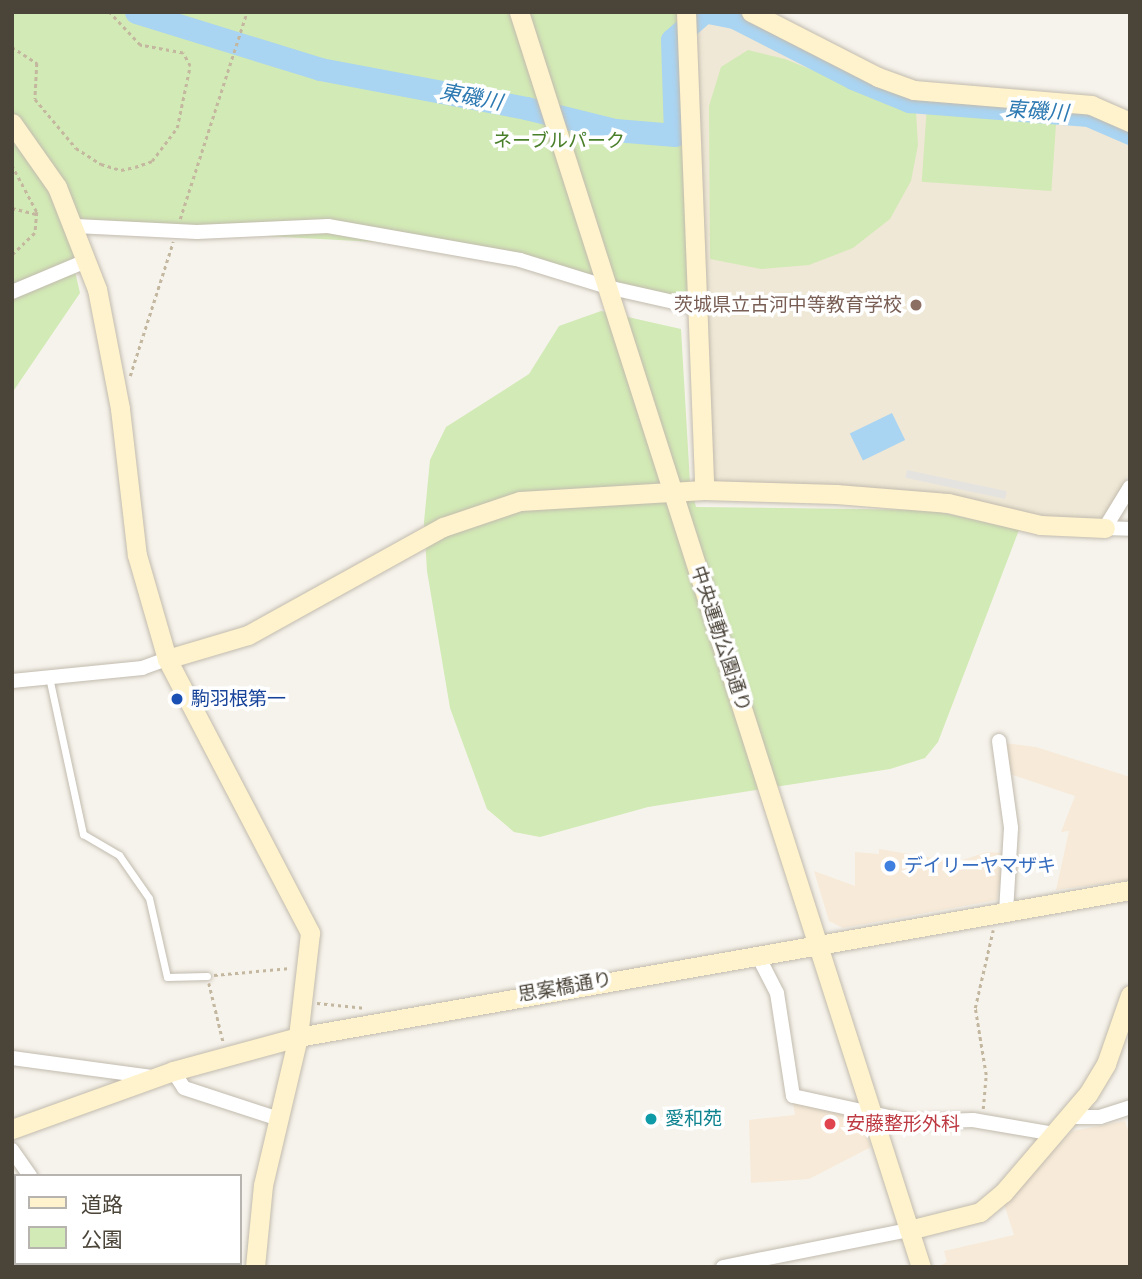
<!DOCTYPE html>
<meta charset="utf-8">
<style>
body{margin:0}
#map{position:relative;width:1142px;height:1279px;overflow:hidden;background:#f6f3ec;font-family:Raleway,"Noto Sans JP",sans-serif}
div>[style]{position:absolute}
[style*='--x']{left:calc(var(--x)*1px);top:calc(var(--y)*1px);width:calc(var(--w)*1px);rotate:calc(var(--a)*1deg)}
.commercial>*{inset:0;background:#f7ead8}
.education>*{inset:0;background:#efe8d6}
.green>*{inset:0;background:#d2eab5;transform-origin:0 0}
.parking>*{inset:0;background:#e5e3e0;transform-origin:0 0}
.water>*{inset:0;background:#a9d4f2;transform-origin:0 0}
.river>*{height:23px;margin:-11.5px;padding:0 11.5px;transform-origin:11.5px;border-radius:11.5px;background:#a9d4f2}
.path>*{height:2.5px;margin-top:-1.25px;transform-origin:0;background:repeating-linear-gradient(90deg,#c4b79f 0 3.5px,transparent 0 7px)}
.roads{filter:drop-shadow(0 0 2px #c2bbae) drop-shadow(0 0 2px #c2bbae)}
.lane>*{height:7px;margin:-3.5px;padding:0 3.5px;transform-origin:3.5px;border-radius:3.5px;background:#fff}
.street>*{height:14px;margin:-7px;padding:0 7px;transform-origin:7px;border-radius:7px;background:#fff}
.secondary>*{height:19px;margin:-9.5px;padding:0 9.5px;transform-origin:9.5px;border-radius:9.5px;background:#fff3cd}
.dots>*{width:19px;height:19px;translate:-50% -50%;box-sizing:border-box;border:4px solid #fff;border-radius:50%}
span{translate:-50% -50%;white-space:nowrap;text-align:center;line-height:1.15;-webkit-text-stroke:7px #fff;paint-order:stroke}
.park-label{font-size:19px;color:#4a7f2a}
.education-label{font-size:19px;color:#785e54}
.right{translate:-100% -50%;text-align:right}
.street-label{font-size:19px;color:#4b4439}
.transit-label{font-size:19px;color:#164399}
.left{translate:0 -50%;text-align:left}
.shop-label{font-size:19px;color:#366cbe}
.culture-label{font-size:19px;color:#0d838f}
.health-label{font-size:19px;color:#be3a42}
.water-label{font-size:21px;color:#2e7ab2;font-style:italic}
.frame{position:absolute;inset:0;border:14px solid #4b4439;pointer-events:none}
.legend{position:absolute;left:14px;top:1174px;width:228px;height:91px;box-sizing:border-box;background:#fff;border:2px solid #b7b4b0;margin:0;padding:9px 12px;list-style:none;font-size:21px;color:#4b4439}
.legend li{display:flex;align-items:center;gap:14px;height:35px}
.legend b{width:35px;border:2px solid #b7b4b0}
</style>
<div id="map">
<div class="commercial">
<i style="clip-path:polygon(1004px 743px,1036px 747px,1130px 777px,1130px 880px,1056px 890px,1069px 831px,1061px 832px,1075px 796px,1007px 773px)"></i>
<i style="clip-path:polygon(879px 849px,956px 862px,987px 852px,1005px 853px,997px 900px,843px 928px,829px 921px,814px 871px,855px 886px,855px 852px,879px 854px)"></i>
<i style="clip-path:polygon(793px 1102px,859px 1114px,871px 1147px,809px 1179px,751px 1183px,749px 1120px,795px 1115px)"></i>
<i style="clip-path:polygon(1125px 1121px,1130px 1136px,1130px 1267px,937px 1267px,947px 1262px,944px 1251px,1014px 1235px,1004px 1204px,1072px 1131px)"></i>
</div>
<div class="education">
<i style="clip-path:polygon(700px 15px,739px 22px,854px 83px,908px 104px,1088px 117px,1130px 137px,1130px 473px,1105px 515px,1097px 519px,1045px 518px,711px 485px,690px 24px)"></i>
</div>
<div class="green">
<i style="clip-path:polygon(12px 12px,686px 12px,696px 307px,452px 246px,76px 226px,87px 256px,74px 267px,80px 293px,12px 393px)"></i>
<i style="clip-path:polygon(748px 50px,785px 59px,916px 112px,918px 145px,911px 181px,890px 219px,853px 248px,809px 265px,761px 269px,710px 259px,709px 106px,721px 67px)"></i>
<i style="left:927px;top:106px;width:130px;height:76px;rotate:4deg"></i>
<i style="clip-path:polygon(601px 311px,681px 329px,690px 483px,696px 507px,931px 510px,1019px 530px,938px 742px,925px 758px,890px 769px,648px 807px,540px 837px,514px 832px,487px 809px,450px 708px,427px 571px,424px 522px,430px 460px,446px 427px,529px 374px,559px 326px)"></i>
</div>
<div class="parking">
<i style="left:907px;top:470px;width:102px;height:8px;rotate:12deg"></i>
</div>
<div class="water">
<i style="left:892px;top:413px;width:30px;height:47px;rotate:64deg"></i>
</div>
<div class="river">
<i style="--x:136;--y:12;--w:193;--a:17.2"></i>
<i style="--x:320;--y:69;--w:210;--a:10.7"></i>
<i style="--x:526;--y:108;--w:92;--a:13.9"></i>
<i style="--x:615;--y:130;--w:60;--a:4.8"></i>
<i style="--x:675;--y:135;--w:95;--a:-91.8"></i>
<i style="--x:672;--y:40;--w:43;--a:-41.2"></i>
<i style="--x:708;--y:12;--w:26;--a:11"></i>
<i style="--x:734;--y:17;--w:134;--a:27.1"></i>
<i style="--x:853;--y:78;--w:61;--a:22.3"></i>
<i style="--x:909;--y:101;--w:180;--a:4.5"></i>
<i style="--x:1088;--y:115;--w:46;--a:23.2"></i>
</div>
<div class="path">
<i style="--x:12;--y:47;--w:30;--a:33"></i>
<i style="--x:37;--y:63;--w:36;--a:93"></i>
<i style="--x:35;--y:99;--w:64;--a:50.1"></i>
<i style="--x:76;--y:148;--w:30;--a:33"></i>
<i style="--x:101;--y:164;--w:21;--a:17"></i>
<i style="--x:121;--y:170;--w:14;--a:-12"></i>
<i style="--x:135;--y:167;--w:18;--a:-19"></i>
<i style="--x:152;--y:161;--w:41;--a:-52.9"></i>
<i style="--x:177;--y:128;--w:63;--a:-78.2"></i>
<i style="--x:190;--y:66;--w:15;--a:-118"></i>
<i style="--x:183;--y:53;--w:44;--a:-169.5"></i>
<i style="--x:140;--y:45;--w:45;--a:-133.2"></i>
<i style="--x:12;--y:165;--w:53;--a:62"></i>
<i style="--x:37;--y:212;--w:21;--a:95"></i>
<i style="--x:35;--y:233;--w:32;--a:136"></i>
<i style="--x:12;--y:208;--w:25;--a:14"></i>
<i style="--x:180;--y:219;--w:218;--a:-72.1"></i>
<i style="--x:130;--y:376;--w:141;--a:-72.2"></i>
<i style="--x:214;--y:975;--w:77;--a:-5.2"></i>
<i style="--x:209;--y:983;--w:60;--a:76.4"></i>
<i style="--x:317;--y:1003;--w:49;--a:5.8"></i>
<i style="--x:983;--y:1109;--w:34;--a:-85"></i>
<i style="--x:986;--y:1075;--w:68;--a:-99.3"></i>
<i style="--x:975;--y:1008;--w:80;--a:-77"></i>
</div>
<div class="roads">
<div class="lane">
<i style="--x:49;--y:677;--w:161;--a:77.8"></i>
<i style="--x:83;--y:834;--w:42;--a:30.3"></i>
<i style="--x:119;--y:855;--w:52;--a:55.1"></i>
<i style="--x:149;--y:898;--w:81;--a:77.2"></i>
<i style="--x:167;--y:977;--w:40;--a:-1.4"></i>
</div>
<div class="street">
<i style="--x:75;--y:226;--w:122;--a:2.8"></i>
<i style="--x:197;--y:232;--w:131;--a:-2.6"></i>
<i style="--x:328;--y:226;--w:195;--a:10"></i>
<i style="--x:520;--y:260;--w:91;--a:17.2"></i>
<i style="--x:607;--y:287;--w:91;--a:12.7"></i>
<i style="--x:12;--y:292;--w:82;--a:-22.8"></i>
<i style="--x:1130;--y:487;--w:48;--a:121.4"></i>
<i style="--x:1105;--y:528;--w:25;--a:2"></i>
<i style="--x:12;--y:681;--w:131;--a:-5.7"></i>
<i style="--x:142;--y:668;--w:27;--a:-20"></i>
<i style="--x:999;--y:741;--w:88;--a:82.1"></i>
<i style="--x:1011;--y:828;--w:83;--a:93.4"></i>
<i style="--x:757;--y:954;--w:44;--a:62.9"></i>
<i style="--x:777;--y:993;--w:104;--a:81.2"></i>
<i style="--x:793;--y:1096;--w:122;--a:12.3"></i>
<i style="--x:912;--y:1122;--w:61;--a:-1.9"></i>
<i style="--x:973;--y:1120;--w:82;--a:9.8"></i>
<i style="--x:12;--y:1058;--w:141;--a:7.7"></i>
<i style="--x:173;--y:1071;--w:20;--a:57"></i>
<i style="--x:184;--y:1088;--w:97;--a:18.1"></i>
<i style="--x:1073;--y:1117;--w:27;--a:0"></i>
<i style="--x:1100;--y:1117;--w:32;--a:-18"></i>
<i style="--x:12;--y:1150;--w:32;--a:55"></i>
<i style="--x:103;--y:1263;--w:5;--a:53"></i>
<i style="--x:723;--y:1267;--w:190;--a:-11.3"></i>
</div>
<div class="secondary">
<i style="--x:519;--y:12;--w:1318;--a:72.24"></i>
<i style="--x:686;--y:12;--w:478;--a:87.8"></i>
<i style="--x:751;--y:12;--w:143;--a:27.1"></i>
<i style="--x:878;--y:77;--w:38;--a:20"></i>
<i style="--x:914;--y:90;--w:178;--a:4.8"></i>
<i style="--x:1091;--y:105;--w:43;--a:23.6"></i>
<i style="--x:12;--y:123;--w:78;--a:54.9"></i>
<i style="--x:57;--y:187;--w:110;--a:68.6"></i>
<i style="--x:97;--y:289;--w:122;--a:79.1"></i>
<i style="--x:120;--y:409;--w:147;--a:83.4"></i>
<i style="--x:137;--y:555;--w:108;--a:73.9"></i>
<i style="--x:167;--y:659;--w:309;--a:62.4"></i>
<i style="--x:310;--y:933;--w:105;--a:96.6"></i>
<i style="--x:298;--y:1037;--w:152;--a:103.3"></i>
<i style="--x:263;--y:1185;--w:82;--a:95.6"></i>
<i style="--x:167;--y:659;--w:84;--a:-16.5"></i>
<i style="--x:248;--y:635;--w:223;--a:-29"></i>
<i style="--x:443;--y:527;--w:81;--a:-18.7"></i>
<i style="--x:520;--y:501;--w:184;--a:-3.4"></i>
<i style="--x:704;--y:490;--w:132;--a:1.7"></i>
<i style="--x:836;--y:494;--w:112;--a:4.6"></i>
<i style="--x:948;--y:503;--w:95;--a:13.4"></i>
<i style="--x:1040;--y:525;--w:65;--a:2.6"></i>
<i style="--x:12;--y:1129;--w:171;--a:-19.8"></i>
<i style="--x:173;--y:1071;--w:130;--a:-15.2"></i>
<i style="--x:298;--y:1037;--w:845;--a:-10.02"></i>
<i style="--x:909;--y:1230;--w:73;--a:-14.2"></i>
<i style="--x:980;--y:1212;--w:30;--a:-40"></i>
<i style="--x:1003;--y:1193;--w:130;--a:-49.4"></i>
<i style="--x:1088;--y:1094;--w:35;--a:-59"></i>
<i style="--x:1106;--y:1064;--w:73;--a:-70.8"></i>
</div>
</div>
<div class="dots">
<i style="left:916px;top:305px;background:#8d6e63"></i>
<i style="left:177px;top:699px;background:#1a4fb4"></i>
<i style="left:890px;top:866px;background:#3f7fe0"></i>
<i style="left:651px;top:1119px;background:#0f9aa8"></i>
<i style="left:830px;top:1124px;background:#e0444e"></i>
</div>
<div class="park-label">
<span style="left:559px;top:141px">ネーブルパーク</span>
</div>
<div class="education-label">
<span class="right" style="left:902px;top:305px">茨城県立古河中等教育学校</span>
</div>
<div class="street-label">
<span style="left:721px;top:639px;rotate:72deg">中央運動公園通り</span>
<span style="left:565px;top:987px;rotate:-10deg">思案橋通り</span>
</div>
<div class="transit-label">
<span class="left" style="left:191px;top:699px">駒羽根第一</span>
</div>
<div class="shop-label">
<span class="left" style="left:904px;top:866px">デイリーヤマザキ</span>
</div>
<div class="culture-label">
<span class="left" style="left:665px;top:1119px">愛和苑</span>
</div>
<div class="health-label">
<span class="left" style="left:846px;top:1124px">安藤整形外科</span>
</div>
<div class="water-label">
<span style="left:471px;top:97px;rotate:11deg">東磯川</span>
<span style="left:1037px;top:111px;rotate:4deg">東磯川</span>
</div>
<div class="frame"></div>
<ul class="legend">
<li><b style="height:9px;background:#fff3cd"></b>道路</li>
<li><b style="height:19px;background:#d2eab5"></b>公園</li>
</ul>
</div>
